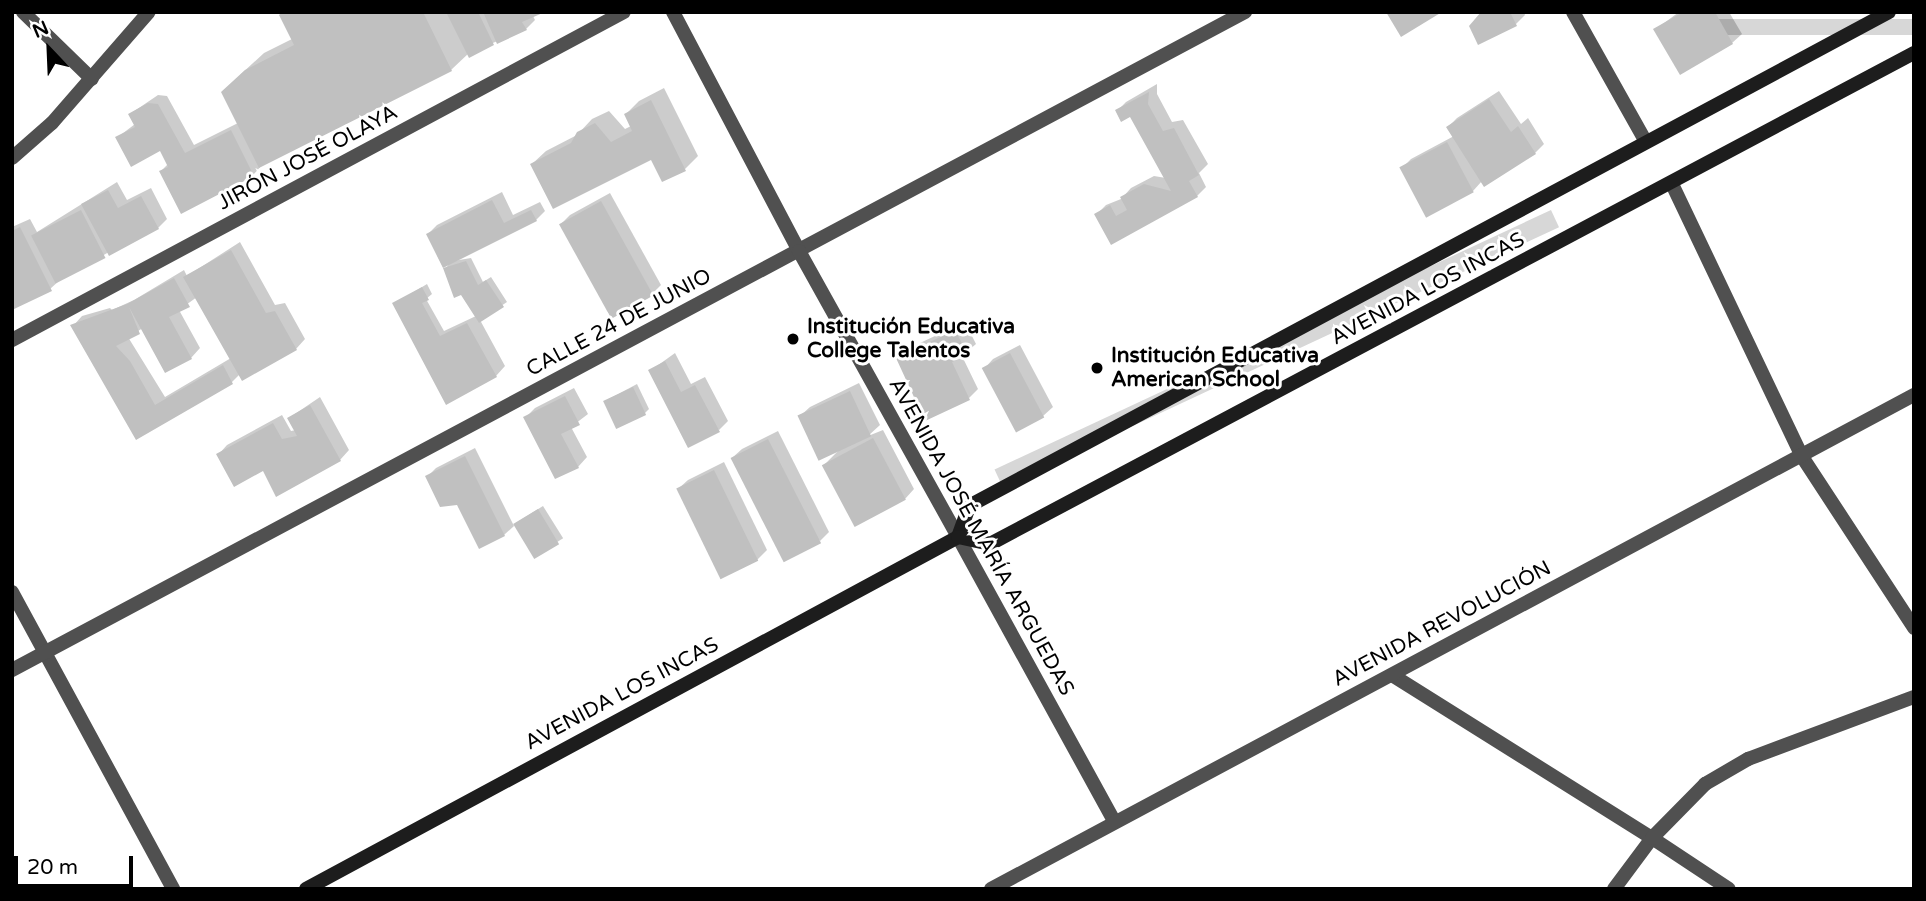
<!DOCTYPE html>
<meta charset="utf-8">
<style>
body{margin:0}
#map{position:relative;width:1926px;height:901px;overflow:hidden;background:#fff;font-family:"Varela Round",sans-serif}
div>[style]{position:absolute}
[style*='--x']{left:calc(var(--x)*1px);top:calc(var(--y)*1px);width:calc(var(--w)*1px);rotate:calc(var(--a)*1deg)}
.green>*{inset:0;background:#d7d7d7;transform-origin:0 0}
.shadow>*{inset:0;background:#0003;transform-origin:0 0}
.building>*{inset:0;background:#c0c0c0;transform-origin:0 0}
.service>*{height:14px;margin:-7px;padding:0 7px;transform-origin:7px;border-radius:7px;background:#505050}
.minor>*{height:14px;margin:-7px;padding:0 7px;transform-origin:7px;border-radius:7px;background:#505050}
.tertiary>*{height:14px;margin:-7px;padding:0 7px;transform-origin:7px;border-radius:7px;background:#505050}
.secondary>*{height:14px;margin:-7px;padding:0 7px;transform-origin:7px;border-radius:7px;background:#1d1d1d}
.dots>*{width:19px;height:19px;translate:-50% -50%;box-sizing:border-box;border:4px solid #fff;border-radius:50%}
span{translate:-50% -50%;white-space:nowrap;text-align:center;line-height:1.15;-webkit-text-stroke:6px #fff;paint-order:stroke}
.street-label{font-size:21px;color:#000}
.poi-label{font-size:21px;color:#000;font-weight:700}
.left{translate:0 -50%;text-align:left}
.frame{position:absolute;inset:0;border:14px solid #000;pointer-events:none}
.north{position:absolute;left:14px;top:14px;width:70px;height:70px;-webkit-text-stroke:5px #fff;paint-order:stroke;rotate:337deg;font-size:19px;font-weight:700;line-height:28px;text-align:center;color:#000}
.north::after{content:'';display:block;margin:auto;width:24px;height:32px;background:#000;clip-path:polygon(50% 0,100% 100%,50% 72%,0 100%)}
.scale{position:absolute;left:14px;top:856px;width:119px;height:32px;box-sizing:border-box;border:4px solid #000;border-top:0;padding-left:9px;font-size:21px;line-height:24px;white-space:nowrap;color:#000;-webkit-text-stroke:5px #fff;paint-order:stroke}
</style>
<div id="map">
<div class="green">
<i style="left:1914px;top:19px;width:16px;height:230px;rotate:90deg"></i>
<i style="left:1551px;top:210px;width:19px;height:614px;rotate:65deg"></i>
</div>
<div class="shadow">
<i style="clip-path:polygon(284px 12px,541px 12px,533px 16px,535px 20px,526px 29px,469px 53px,451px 70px,262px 165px,253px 175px,161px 171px,168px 164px,160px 148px,118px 137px,135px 124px,130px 114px,158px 95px,167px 96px,194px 145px,238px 123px,240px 75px,264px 53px,292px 39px)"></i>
<i style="clip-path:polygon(1483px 12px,1524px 12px,1525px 15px,1516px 24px)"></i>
<i style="clip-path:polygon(1679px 12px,1729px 12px,1742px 34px,1732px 43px,1656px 29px)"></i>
<i style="clip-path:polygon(1157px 84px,1157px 94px,1172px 122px,1183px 120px,1208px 164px,1199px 173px,1206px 187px,1197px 196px,1112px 243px,1097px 214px,1106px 205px,1121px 199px,1131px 188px,1154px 176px,1166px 178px,1131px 114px,1117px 111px,1126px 102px)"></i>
<i style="clip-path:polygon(664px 88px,698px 156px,685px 169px,652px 157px,532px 164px,546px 151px,577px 135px,592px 119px,609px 111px,625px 129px,631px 126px,626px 114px,639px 101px)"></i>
<i style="clip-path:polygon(1499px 91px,1521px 124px,1528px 118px,1544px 144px,1535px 153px,1482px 181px,1473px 191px,1402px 168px,1411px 159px,1454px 136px,1448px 127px,1457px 118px)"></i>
<i style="clip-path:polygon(117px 182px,127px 200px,151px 188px,167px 219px,158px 228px,109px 252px,60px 280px,50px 289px,12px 308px,12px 227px,30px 219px,37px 232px)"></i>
<i style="clip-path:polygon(502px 192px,513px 215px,540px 202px,545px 211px,536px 220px,453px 261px,471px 258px,483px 282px,491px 277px,507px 302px,480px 320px,505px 366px,496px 376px,447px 402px,394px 304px,427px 284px,432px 294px,426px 299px,444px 331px,476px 316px,445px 269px,450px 263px,428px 234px,437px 225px)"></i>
<i style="clip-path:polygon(610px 193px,661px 285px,652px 294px,561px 224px,570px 215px)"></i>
<i style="clip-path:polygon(evenodd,240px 242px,275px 305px,285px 303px,305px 339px,296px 349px,240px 374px,232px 382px,137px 438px,73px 326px,82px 316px,110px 308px,112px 310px,134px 300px,184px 270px,187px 276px,240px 242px,197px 297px,231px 358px,165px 397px,128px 337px,143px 328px,191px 358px,200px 348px,179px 310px,197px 297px)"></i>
<i style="clip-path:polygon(965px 322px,976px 344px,962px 356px,978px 389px,969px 398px,898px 358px,907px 349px)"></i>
<i style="clip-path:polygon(1020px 345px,1053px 407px,1043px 416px,1016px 431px,984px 369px,993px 359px)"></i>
<i style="clip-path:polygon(675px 353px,691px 384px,705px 377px,728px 421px,719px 430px,650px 371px)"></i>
<i style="clip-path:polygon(859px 383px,880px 425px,868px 436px,883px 430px,914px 489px,905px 499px,824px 465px,839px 450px,800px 416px,810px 407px)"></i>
<i style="clip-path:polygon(637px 384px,649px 409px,645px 413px,605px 401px)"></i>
<i style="clip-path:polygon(574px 388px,588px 414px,571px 427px,587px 457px,578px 467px,526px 417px,535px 408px)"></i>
<i style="clip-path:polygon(320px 397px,349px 450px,340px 460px,263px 468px,218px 455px,227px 445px,282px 415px,291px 431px,296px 430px,289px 418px)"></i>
<i style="clip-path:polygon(778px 431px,829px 532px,820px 541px,732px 458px,742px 449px)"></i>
<i style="clip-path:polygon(475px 448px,514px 526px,504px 535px,458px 504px,427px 477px,436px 468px)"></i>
<i style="clip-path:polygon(724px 462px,767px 550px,757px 560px,721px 578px,678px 489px,688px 480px)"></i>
<i style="left:543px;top:506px;width:38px;height:33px;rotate:58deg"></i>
</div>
<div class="building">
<i style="clip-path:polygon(282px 12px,423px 12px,452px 71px,259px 168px,221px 92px,245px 70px,294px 45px,279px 15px)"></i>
<i style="clip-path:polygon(446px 12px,478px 12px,494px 45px,469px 58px)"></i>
<i style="clip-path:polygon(483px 12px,545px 12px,522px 22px,527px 30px,497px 44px)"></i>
<i style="clip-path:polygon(1386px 12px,1442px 12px,1401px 37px)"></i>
<i style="clip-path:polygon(1481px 12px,1510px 12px,1517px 26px,1478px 45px,1469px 26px)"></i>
<i style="clip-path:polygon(1683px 12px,1715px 12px,1733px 44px,1680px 75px,1653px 29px)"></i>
<i style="clip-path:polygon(1149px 92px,1148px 104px,1163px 131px,1174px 128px,1199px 175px,1189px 181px,1198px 197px,1111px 245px,1094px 214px,1110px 205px,1116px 216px,1127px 210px,1120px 197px,1144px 184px,1171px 191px,1130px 117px,1121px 122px,1115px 110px)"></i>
<i style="clip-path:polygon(1489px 99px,1511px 132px,1518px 126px,1536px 154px,1484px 187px,1446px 127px)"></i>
<i style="clip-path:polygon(651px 100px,686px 171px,662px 182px,651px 160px,553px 209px,530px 164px,571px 143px,577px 132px,595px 123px,611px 142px,632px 131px,624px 114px)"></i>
<i style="clip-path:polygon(148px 103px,158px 104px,185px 153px,231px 130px,254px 176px,181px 214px,159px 171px,168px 167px,160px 151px,131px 167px,115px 137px,135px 127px,128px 114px)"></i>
<i style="left:1447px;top:142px;width:57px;height:54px;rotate:62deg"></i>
<i style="clip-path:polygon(108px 190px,118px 208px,141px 196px,159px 229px,109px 256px,81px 204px)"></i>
<i style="clip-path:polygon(492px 200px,504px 223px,531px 210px,537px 221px,443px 268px,426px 234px)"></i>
<i style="left:601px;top:201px;width:108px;height:48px;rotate:61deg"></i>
<i style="left:81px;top:210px;width:54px;height:56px;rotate:63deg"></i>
<i style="clip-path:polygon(20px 227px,52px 291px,12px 310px,12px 231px)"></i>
<i style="clip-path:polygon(231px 250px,266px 313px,275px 311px,297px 350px,242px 381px,183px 277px)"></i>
<i style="clip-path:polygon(466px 261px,478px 285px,486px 280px,504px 307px,479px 323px,461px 295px,454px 298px,443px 268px)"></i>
<i style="clip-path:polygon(174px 278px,190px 307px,169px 317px,192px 359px,165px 373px,129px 307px,140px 334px,116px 346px,130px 361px,155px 405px,223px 365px,233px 384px,136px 440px,70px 325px,127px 304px)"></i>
<i style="clip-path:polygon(422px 287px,429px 300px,422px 303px,440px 336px,467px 323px,497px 377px,446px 405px,392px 303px)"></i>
<i style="clip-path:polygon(955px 330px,968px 355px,952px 362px,970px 400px,925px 421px,896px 358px)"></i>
<i style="left:1010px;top:353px;width:73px;height:32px;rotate:62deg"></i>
<i style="clip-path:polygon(665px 361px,681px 392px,695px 385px,720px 432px,688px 448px,648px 370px)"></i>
<i style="left:633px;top:387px;width:31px;height:33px;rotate:65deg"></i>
<i style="left:850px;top:391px;width:50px;height:58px;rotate:65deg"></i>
<i style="clip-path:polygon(565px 396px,580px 425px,561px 434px,579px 468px,555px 479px,523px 417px)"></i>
<i style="clip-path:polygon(310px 405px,341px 461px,276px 497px,263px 471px,234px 487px,216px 454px,273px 423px,282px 439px,297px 436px,287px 418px)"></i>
<i style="left:873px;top:438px;width:70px;height:58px;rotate:62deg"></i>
<i style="left:768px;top:439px;width:117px;height:42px;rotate:63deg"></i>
<i style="clip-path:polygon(465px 456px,505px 536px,479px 549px,457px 505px,440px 507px,425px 476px)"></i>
<i style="left:714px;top:470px;width:101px;height:42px;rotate:64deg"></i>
<i style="left:538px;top:509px;width:41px;height:29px;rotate:59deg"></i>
</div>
<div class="service">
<i style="--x:1392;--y:675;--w:307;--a:32.1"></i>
</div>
<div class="minor">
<i style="--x:23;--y:12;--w:96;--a:44.2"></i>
<i style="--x:1573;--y:12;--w:149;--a:60.7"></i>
<i style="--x:12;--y:158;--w:53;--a:-41.2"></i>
<i style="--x:52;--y:123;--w:147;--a:-48.9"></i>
<i style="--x:1672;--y:184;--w:300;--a:64.5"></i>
<i style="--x:1801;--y:455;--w:207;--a:56.8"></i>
<i style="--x:12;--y:340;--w:694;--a:-28.19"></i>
<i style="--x:958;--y:537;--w:325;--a:61.2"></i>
<i style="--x:12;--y:592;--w:338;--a:61.5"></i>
<i style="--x:12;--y:670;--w:1398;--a:-28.09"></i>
<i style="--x:1652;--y:838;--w:92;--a:33.5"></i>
<i style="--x:991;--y:889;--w:1047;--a:-28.16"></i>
</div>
<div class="tertiary">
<i style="--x:673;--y:12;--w:270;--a:62.2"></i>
<i style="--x:799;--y:251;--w:327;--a:60.9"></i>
<i style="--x:1614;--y:889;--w:64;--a:-53.3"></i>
<i style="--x:1652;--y:838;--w:76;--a:-45.5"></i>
<i style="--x:1705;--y:784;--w:50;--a:-30.2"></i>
<i style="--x:1748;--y:759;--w:177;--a:-20.5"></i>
</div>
<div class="secondary">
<i style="--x:958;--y:537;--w:33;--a:-70"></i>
<i style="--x:969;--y:506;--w:1044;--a:-28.23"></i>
<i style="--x:306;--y:889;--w:741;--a:-28.36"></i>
<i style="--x:958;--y:537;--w:33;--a:12"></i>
<i style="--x:990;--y:544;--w:1046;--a:-27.99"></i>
</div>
<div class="dots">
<i style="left:793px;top:339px;background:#000"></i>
<i style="left:1097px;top:368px;background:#000"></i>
</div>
<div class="street-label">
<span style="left:308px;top:158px;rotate:-28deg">JIRÓN JOSÉ OLAYA</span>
<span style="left:1428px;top:289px;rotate:-28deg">AVENIDA LOS INCAS</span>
<span style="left:619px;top:323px;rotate:-28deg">CALLE 24 DE JUNIO</span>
<span style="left:981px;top:537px;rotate:61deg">AVENIDA JOSÉ MARÍA ARGUEDAS</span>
<span style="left:1442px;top:624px;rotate:-28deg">AVENIDA REVOLUCIÓN</span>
<span style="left:622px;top:694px;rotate:-28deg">AVENIDA LOS INCAS</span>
</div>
<div class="poi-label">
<span class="left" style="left:807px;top:339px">Institución Educativa<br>College Talentos</span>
<span class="left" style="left:1111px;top:368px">Institución Educativa<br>American School</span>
</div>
<div class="frame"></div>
<div class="north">N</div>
<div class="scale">20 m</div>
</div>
